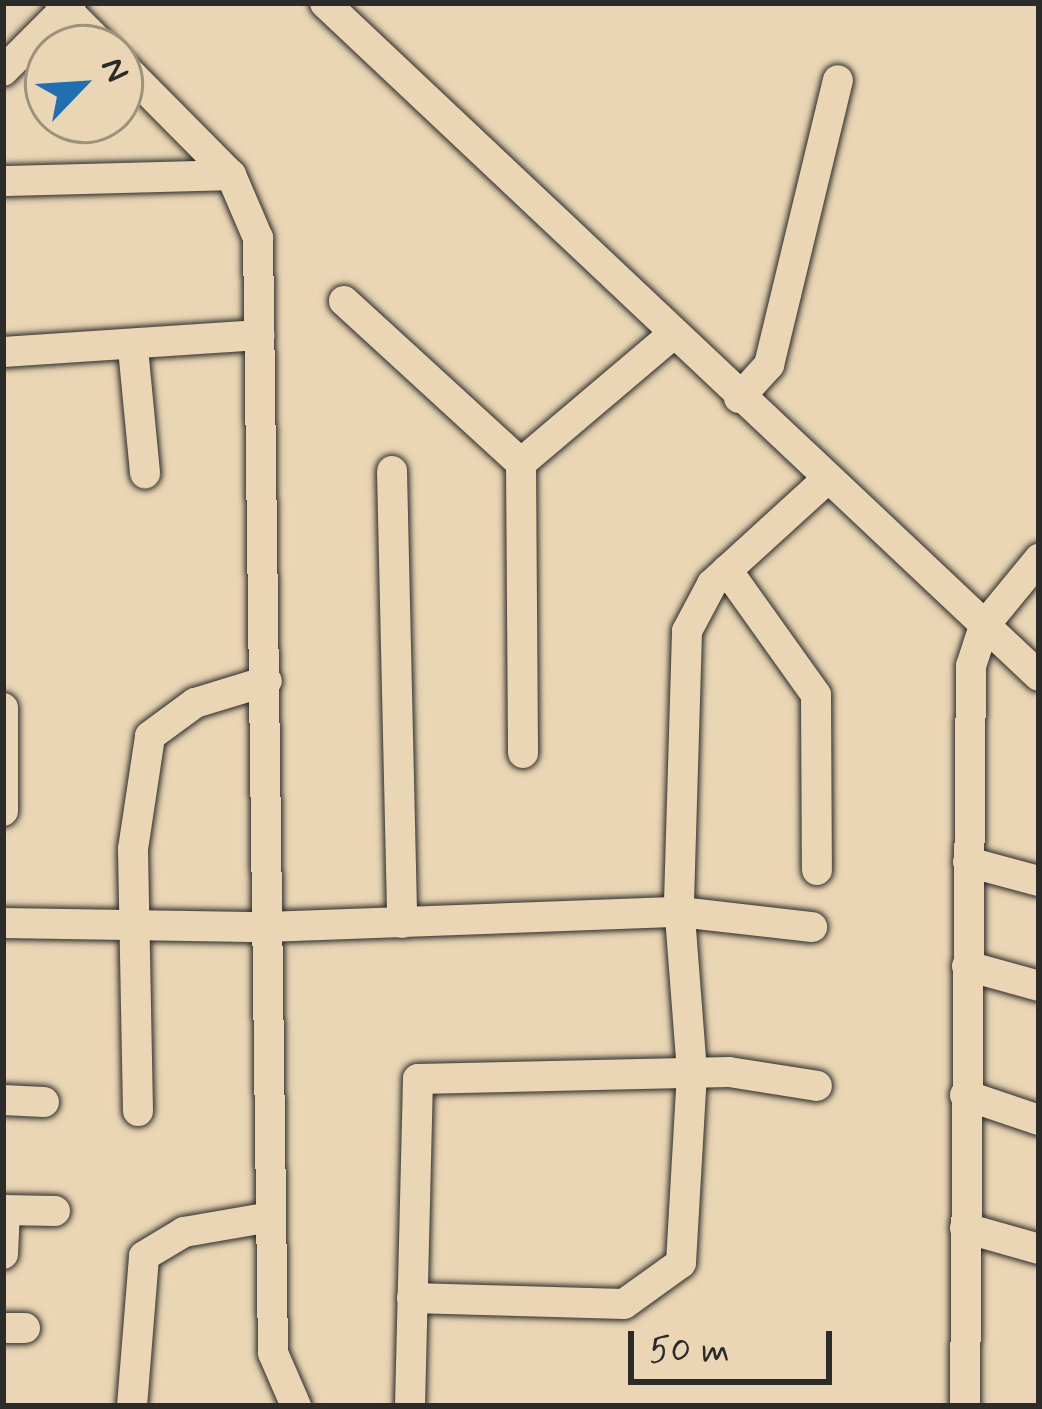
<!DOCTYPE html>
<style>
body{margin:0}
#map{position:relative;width:1042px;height:1409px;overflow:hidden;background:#ead6b4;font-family:Mynerve,sans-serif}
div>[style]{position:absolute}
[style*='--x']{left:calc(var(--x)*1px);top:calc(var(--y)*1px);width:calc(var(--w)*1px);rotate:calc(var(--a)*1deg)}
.roads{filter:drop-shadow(0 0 3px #2b2b2b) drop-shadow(0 0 3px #2b2b2b)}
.minor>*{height:30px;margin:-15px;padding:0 15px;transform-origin:15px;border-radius:15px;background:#ead6b4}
span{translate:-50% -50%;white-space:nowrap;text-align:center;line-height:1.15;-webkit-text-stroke:9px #ead6b4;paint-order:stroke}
.frame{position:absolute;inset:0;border:6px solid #2b2b2b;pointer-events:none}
.north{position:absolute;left:24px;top:24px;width:120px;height:120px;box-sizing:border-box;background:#ead6b4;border:3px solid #9e927d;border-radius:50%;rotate:65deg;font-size:33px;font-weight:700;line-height:48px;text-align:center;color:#2b2b2b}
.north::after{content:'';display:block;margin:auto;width:42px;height:54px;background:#1f6fb2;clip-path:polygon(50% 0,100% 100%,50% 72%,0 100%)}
.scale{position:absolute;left:628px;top:1331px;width:204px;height:54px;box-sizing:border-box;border:6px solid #2b2b2b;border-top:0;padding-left:15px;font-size:36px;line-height:42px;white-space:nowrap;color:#2b2b2b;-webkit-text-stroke:9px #ead6b4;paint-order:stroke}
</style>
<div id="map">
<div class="roads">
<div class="minor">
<i style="--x:60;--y:3;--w:64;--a:45"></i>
<i style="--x:325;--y:3;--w:981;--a:43.31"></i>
<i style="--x:120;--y:63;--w:158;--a:45.3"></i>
<i style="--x:231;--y:175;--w:69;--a:66.8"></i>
<i style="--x:258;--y:238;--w:1115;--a:89.23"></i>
<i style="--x:273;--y:1353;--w:58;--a:66.5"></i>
<i style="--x:3;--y:71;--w:96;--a:-45"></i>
<i style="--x:3;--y:181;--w:228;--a:-1.5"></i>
<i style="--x:344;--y:301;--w:240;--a:42.5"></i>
<i style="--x:521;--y:463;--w:198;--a:-40.3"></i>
<i style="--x:133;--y:348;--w:126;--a:84.5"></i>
<i style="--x:3;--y:352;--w:257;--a:-3.8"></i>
<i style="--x:739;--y:398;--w:45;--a:-47.7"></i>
<i style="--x:769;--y:365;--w:293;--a:-76.4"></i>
<i style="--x:521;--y:463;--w:290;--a:89.6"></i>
<i style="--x:392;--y:471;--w:452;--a:88.7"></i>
<i style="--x:727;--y:570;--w:153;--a:54.5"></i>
<i style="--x:816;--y:695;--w:175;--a:89.7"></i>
<i style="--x:3;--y:708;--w:103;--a:90"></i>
<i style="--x:968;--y:862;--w:73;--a:15"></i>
<i style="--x:3;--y:923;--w:263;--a:0.9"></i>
<i style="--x:266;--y:927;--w:414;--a:-2.1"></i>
<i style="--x:680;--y:912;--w:133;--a:6.5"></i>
<i style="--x:967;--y:966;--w:75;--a:15.5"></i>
<i style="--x:965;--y:1095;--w:78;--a:18.7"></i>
<i style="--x:3;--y:1100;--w:41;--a:2.8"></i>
<i style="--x:138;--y:1111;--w:262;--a:-91.1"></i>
<i style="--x:133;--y:849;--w:114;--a:-81.4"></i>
<i style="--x:150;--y:736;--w:56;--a:-36.3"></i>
<i style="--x:195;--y:703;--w:75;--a:-17"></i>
<i style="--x:3;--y:1210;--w:52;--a:1.1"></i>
<i style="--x:965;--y:1228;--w:77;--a:15.8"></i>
<i style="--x:3;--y:1254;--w:44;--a:-87.4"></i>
<i style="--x:412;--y:1298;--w:212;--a:1.6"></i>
<i style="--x:624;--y:1304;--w:70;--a:-35.7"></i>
<i style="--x:681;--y:1263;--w:191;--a:-86.7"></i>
<i style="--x:692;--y:1072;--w:170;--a:-94.4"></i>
<i style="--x:679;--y:902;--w:271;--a:-88.3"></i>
<i style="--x:687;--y:631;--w:53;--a:-62"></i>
<i style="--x:712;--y:584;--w:156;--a:-42.4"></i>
<i style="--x:3;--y:1328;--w:22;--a:0"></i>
<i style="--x:132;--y:1406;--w:150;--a:-85.4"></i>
<i style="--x:144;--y:1256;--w:47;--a:-31"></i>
<i style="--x:184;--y:1232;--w:88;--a:-9.8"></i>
<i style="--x:410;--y:1406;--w:327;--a:-88.6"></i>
<i style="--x:418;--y:1079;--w:311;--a:-1.3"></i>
<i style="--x:729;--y:1072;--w:89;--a:9"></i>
<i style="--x:965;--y:1406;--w:740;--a:-89.54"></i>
<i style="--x:971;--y:666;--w:42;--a:-72"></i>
<i style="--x:984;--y:626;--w:87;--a:-50.6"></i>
</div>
</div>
<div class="frame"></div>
<div class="north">N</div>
<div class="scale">50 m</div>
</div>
